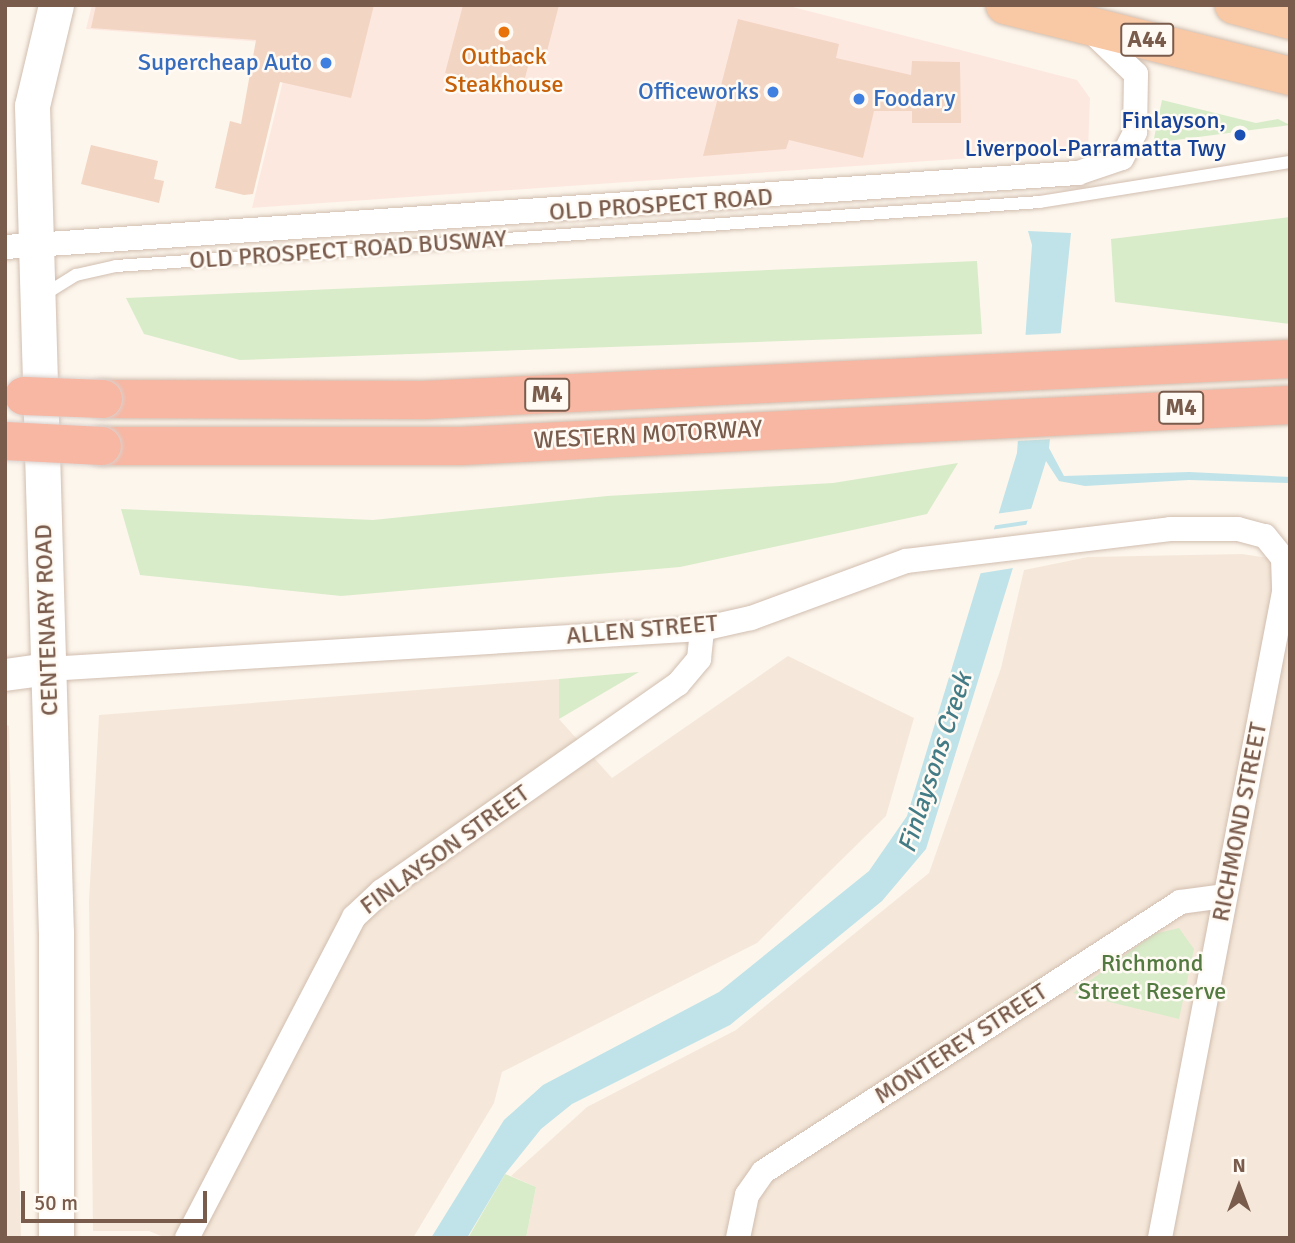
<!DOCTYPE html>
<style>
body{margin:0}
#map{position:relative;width:1295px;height:1243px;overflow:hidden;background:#fdf6ec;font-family:Signika,sans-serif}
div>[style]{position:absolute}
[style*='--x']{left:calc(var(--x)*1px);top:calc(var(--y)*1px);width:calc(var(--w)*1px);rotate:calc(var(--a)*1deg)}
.residential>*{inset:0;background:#f5e8da}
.commercial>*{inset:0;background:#fde8e0}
.green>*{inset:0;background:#d8ecc9}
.water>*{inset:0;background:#bfe3e8}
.pier>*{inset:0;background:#fdf6ec}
.building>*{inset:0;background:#f3d5c3}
.roads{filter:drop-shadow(0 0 2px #d1beb0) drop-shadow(0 0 2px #d1beb0)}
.service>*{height:12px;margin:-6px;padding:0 6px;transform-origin:6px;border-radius:6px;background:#fff}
.minor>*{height:24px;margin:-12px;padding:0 12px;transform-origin:12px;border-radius:12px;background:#fff}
.tertiary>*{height:32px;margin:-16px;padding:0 16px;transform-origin:16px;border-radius:16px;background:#fff}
.secondary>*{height:35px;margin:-17.5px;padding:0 17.5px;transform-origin:17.5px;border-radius:17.5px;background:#fff}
.trunk>*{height:38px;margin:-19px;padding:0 19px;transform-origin:19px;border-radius:19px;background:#f9c8a4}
.motorway>*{height:38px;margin:-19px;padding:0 19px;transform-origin:19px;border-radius:19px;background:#f7b7a3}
.bridges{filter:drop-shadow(0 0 2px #dad1cd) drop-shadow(0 0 2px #dad1cd)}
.motorway-bridge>*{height:38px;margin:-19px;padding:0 19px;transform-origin:19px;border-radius:19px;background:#f7b7a3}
.dots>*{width:19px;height:19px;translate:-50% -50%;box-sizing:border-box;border:4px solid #fffaf3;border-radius:50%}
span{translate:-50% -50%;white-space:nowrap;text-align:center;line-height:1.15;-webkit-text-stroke:5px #fffaf3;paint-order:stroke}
.shield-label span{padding:2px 5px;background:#fffaf3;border:2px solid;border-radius:5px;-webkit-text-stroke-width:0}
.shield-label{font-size:23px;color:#7a5c4d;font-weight:700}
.food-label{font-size:24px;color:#c56008}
.shop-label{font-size:24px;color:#366cbe}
.right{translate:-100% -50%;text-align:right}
.left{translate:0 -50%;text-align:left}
.transit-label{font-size:24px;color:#164399}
.street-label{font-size:24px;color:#7a5c4d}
.park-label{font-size:24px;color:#537a41}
.water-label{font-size:26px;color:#437c86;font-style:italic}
.frame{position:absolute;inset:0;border:7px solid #7a5c4d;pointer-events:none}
.north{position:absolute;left:1204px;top:1152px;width:70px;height:70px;-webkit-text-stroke:5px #fffaf3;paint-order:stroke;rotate:0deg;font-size:19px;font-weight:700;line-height:28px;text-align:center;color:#7a5c4d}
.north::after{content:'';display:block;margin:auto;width:24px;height:32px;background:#7a5c4d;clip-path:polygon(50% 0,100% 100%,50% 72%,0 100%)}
.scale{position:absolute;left:21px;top:1191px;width:186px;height:32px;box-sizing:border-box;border:4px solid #7a5c4d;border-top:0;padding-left:9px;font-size:21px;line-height:24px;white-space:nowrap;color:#7a5c4d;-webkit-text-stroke:5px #fffaf3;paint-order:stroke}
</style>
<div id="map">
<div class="residential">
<i style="clip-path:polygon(1242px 554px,1290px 561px,1290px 1238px,526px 1238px,536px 1187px,511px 1176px,587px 1107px,736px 1030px,929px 873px,1001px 668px,1024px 570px,1088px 557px)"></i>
<i style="clip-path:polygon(788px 656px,914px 718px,886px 816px,757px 943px,502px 1072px,494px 1103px,413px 1238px,166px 1238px,149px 1231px,93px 1231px,89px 901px,99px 715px,559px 679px,559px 719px,612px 778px)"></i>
<i style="clip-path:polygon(5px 724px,9px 726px,21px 1238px,5px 1238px)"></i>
</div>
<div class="commercial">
<i style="clip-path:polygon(92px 5px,785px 5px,1077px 80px,1090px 98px,1088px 150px,252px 208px,292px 44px,86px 29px)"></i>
</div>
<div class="green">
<i style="clip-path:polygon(1162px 100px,1256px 123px,1278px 119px,1290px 125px,1153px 143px)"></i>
<i style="clip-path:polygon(1290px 217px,1290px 324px,1115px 302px,1111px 239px)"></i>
<i style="clip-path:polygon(977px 261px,982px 334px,240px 360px,144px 334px,126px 298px)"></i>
<i style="clip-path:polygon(958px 463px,927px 514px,680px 567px,341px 596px,140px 575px,121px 509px,373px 520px,607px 496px,833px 483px)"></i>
<i style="clip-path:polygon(639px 672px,559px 719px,559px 679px)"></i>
<i style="clip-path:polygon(1179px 928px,1194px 949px,1179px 1019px,1073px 993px,1154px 934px)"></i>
<i style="clip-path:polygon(505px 1174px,536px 1187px,526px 1238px,468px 1238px)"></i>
</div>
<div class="water">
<i style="clip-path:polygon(1028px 231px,1071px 233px,1049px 448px,1064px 476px,1189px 472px,1290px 477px,1290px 483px,1189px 480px,1085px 486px,1059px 481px,1046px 461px,926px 849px,882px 901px,730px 1025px,572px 1104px,541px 1129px,505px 1174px,467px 1238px,431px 1238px,504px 1120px,543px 1085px,719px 992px,869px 871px,907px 816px,1017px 453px,1032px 245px)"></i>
</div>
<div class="pier">
<i style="clip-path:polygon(1066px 333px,1054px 439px,1014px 441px,1023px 335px)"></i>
<i style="clip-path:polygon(1036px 508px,1032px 520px,991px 526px,995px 514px)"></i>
<i style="clip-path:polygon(1031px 524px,1019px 567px,976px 574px,990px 530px)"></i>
</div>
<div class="building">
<i style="clip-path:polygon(96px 5px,374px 5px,351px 98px,280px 82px,253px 194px,244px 195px,215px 188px,230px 121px,241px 124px,256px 40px,91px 28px)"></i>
<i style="clip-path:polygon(463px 5px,559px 5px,544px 63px,530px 59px,521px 93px,445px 73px)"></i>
<i style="clip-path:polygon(738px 19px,839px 44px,836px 58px,911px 75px,912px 61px,960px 62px,961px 123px,912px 123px,912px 111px,874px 111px,863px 158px,789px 140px,786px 149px,703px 156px)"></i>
<i style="clip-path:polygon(91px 145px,158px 161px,154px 179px,164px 181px,159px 203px,81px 184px)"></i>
</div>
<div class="roads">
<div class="service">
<i style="--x:42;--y:296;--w:40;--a:-32"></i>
<i style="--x:76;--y:275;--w:41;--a:-12.7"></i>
<i style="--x:116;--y:266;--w:926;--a:-3.96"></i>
<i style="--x:1040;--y:202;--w:253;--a:-9.1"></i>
</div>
<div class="minor">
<i style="--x:5;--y:247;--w:1076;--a:-3.95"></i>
<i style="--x:1078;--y:173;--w:46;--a:-18.8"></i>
<i style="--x:1122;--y:158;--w:29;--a:-63"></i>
<i style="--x:1135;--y:132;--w:58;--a:-89"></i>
<i style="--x:1136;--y:74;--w:62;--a:-136.3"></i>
<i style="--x:48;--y:669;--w:655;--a:-3.5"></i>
<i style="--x:702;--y:629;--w:50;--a:-12.7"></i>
<i style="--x:751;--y:618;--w:165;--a:-20.2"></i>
<i style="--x:906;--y:561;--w:266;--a:-6.9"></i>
<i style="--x:1170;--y:529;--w:68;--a:0"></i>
<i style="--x:1238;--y:529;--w:28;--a:15"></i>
<i style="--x:1265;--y:536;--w:28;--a:51"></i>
<i style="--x:1283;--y:558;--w:34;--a:88"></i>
<i style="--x:1284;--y:592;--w:658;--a:100.87"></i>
<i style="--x:187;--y:1238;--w:362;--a:-62.5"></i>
<i style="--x:354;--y:917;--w:38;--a:-43"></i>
<i style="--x:382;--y:891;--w:361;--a:-35"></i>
<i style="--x:678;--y:684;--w:33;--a:-50"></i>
<i style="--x:699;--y:659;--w:30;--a:-84"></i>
<i style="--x:738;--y:1238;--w:44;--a:-78.2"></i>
<i style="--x:747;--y:1195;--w:28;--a:-55"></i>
<i style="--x:763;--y:1172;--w:497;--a:-32.9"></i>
<i style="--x:1180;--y:902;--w:45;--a:-7.6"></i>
</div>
<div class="tertiary">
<i style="--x:5;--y:675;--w:43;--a:-7.9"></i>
</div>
<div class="secondary">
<i style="--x:56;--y:5;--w:104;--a:103.4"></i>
<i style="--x:32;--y:106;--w:826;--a:88.34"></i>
<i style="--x:56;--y:932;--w:306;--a:90"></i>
</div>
<div class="trunk">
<i style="--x:1005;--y:5;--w:294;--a:14"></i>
<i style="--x:1234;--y:5;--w:58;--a:15"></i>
</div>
<div class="motorway">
<i style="--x:103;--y:399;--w:321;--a:0.2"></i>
<i style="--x:424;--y:400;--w:867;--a:-2.71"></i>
<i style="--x:102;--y:446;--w:359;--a:0"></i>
<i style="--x:461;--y:446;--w:830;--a:-2.83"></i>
</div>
</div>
<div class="bridges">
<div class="motorway-bridge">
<i style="--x:24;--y:396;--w:79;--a:2.2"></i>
<i style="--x:5;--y:441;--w:97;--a:3"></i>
</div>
</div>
<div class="dots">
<i style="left:504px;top:32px;background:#e8710a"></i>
<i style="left:326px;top:63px;background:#3f7fe0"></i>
<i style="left:773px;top:92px;background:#3f7fe0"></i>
<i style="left:859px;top:99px;background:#3f7fe0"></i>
<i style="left:1240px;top:135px;background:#1a4fb4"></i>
</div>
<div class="shield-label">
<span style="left:1147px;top:40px">A44</span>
<span style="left:547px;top:395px">M4</span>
<span style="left:1181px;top:408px">M4</span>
</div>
<div class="food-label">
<span style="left:504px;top:71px">Outback<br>Steakhouse</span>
</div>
<div class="shop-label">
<span class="right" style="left:312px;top:63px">Supercheap Auto</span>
<span class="right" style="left:759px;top:92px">Officeworks</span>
<span class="left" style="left:873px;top:99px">Foodary</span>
</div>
<div class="transit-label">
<span class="right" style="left:1226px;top:135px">Finlayson,<br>Liverpool-Parramatta Twy</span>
</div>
<div class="street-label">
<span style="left:661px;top:205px;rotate:-4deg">OLD PROSPECT ROAD</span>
<span style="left:348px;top:250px;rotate:-4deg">OLD PROSPECT ROAD BUSWAY</span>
<span style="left:648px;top:435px;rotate:-3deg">WESTERN MOTORWAY</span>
<span style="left:47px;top:620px;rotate:-92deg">CENTENARY ROAD</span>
<span style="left:642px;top:630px;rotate:-5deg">ALLEN STREET</span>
<span style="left:1240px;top:822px;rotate:-79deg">RICHMOND STREET</span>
<span style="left:445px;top:850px;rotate:-36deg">FINLAYSON STREET</span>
<span style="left:961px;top:1044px;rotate:-33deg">MONTEREY STREET</span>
</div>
<div class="park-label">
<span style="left:1152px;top:978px">Richmond<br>Street Reserve</span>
</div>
<div class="water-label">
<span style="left:936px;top:763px;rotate:-72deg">Finlaysons Creek</span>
</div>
<div class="frame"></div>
<div class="north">N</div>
<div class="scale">50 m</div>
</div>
